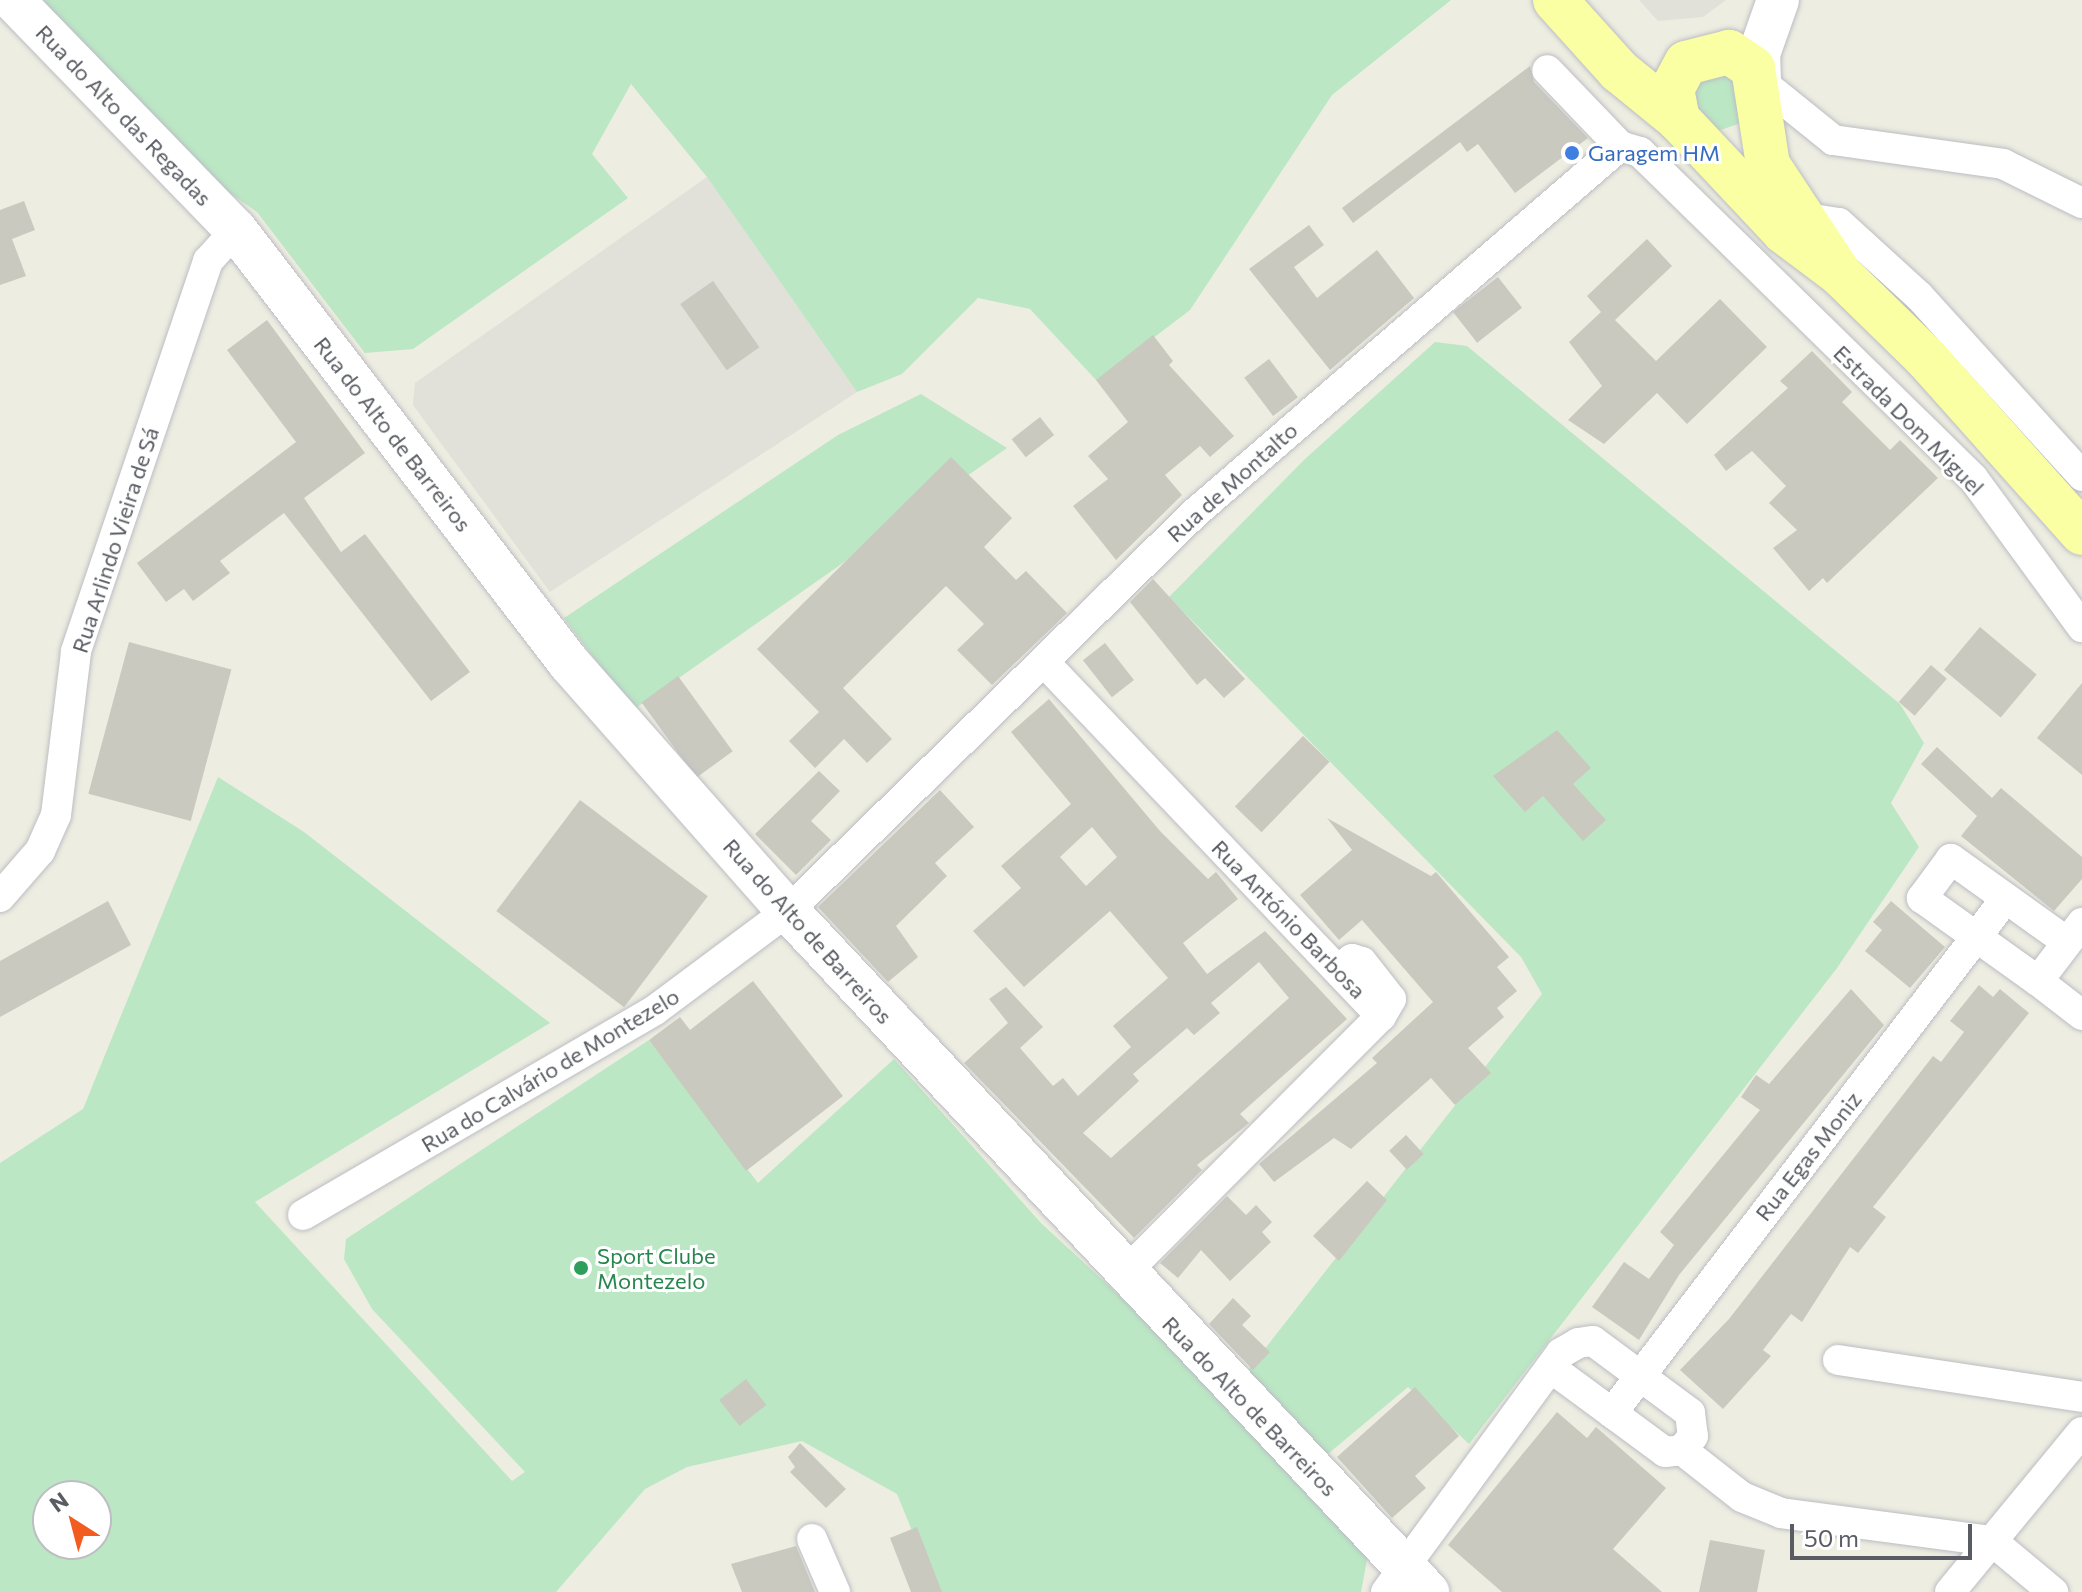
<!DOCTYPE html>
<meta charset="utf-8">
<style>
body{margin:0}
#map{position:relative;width:2082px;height:1592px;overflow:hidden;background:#eeede1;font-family:Commissioner,sans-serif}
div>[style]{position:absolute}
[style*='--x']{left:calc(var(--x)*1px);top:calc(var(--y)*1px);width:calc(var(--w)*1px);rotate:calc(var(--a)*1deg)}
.industrial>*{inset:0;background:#e1e0d9}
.green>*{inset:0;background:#bbe7c4}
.building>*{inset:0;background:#cac9c0;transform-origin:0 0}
.roads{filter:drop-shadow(0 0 2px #bbbdc4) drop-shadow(0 0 2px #bbbdc4)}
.street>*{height:30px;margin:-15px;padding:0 15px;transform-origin:15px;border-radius:15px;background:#fff}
.secondary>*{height:42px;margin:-21px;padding:0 21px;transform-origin:21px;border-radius:21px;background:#fff}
.primary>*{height:44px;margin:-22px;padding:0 22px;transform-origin:22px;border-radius:22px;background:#fbffa4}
.dots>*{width:22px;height:22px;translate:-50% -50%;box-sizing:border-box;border:4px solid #fff;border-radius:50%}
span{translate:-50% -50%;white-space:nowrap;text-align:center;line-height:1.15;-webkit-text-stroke:6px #fff;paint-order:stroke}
.street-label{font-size:22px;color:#595c63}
.shop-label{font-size:22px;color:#366cbe}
.left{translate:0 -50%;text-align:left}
.leisure-label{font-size:22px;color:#27864d}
.north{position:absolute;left:32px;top:1480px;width:80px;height:80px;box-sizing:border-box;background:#fff;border:2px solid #bdbec1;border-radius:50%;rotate:324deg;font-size:22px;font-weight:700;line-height:32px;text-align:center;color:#595c63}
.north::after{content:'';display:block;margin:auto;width:28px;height:36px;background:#f35c21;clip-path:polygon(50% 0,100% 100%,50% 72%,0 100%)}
.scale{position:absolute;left:1790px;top:1524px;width:182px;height:36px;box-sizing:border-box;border:4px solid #595c63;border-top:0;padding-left:10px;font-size:24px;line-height:28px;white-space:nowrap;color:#595c63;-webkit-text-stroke:6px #fff;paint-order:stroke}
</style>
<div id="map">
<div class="industrial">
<i style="clip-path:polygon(1639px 0,1726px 0,1703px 17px,1658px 21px)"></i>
<i style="clip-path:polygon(707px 177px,857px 392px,550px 592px,413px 405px,415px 383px)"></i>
</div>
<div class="green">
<i style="clip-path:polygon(33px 0,1451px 0,1332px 95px,1190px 310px,1097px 381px,1030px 309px,978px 298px,902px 374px,857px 392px,707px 177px,631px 84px,592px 154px,628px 198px,413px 349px,365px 353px,257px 212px,189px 165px)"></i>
<i style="clip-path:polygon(1733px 70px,1740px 123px,1721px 130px,1700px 125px,1689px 86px)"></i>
<i style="clip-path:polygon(evenodd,1435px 342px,1467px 346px,1900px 704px,1924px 743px,1891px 803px,1919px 847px,1837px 968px,1469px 1444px,1408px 1387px,1298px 1479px,1369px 1549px,1361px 1592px,937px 1592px,897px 1494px,802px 1441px,687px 1467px,645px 1489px,556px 1592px,0 1592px,0 1163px,83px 1109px,218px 777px,304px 832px,550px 1023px,255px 1202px,512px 1481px,525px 1472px,372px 1309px,344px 1259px,346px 1239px,649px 1040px,758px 1183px,894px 1059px,1041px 1223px,1228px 1396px,1542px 994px,1521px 957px,1169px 597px,1305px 459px,1435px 342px,48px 1496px,96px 1496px,96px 1544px,48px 1544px,48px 1496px)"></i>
<i style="clip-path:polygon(921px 394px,1007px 448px,633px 710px,564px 618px,838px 435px)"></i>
</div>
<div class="building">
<i style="clip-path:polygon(1530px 66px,1534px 82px,1588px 138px,1515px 193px,1478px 144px,1467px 152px,1460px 142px,1353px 223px,1342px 208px)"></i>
<i style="clip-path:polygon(24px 201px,35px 230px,12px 239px,26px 276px,0 285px,0 210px)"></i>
<i style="clip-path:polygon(1309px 225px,1324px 245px,1294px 267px,1317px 298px,1377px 250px,1414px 298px,1330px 370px,1249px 269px)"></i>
<i style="clip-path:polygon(1647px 239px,1672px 266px,1615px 320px,1656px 361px,1720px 299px,1767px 347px,1687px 424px,1657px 393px,1604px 444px,1568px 420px,1602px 386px,1569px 342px,1601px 312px,1587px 296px)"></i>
<i style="left:1498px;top:277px;width:39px;height:57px;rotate:52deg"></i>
<i style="left:713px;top:281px;width:81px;height:40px;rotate:55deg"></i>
<i style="clip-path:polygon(267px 320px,365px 453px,304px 498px,341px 552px,365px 534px,470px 672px,431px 701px,284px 513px,220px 561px,230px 573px,193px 601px,184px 589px,166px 602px,137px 563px,296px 442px,227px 350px)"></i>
<i style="clip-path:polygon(1153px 335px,1173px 361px,1169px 365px,1234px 436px,1210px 457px,1200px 446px,1165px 475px,1182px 495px,1116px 560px,1073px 506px,1108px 479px,1088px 456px,1128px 422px,1096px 380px)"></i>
<i style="clip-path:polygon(1812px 351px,1852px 392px,1842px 402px,1890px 450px,1900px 440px,1938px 478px,1827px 583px,1823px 578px,1809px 591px,1773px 548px,1797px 530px,1769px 503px,1786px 486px,1752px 451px,1726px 471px,1714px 455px,1788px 388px,1780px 381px)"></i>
<i style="left:1269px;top:359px;width:48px;height:31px;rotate:53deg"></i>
<i style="left:1040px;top:417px;width:23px;height:36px;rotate:52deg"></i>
<i style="clip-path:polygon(951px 457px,1012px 518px,984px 547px,1016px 580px,1026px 571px,1067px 613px,992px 685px,957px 650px,984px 624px,946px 586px,843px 688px,892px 739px,867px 763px,844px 739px,815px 768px,789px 741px,819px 712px,757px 649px)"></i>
<i style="clip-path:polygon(1153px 579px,1245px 679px,1224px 698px,1205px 678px,1197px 685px,1130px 602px)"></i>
<i style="left:1980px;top:627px;width:74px;height:56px;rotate:40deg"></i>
<i style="left:129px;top:642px;width:106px;height:157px;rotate:15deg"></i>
<i style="left:1105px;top:643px;width:47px;height:28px;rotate:52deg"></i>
<i style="left:1931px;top:665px;width:21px;height:49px;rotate:41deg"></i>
<i style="left:678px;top:676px;width:93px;height:45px;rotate:54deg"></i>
<i style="clip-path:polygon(2082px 683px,2082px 775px,2037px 738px)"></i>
<i style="clip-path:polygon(evenodd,1049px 699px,1160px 831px,1208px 879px,1216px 872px,1238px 899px,1183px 943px,1207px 974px,1265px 931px,1347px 1019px,1240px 1114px,1249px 1123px,1197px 1165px,1202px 1170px,1134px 1238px,964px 1063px,1008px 1023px,989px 999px,1006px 987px,1043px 1027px,1020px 1048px,1053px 1086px,1063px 1078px,1078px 1096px,1131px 1047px,1113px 1026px,1168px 978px,1110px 911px,1024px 987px,973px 931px,1021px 888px,1001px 866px,1071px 804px,1011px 732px,1049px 699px,1092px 827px,1117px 857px,1086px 886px,1060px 857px,1092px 827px,1049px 699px,1259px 962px,1289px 998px,1111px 1158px,1083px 1133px,1139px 1081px,1133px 1074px,1187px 1028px,1194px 1035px,1220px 1013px,1211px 1003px,1259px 962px)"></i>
<i style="clip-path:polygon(1557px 730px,1591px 768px,1573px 784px,1606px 820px,1583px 841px,1543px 796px,1525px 812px,1493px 776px)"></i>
<i style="left:1303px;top:736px;width:37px;height:98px;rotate:44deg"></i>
<i style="clip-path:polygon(1937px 747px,1992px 798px,2001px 788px,2082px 857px,2082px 879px,2054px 911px,1961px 836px,1977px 816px,1921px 764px)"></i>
<i style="clip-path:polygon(819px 771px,840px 791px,811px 821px,831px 840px,796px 875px,755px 834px)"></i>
<i style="clip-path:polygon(940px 790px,974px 827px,935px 863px,947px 876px,896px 926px,918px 957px,888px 982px,818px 907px)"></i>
<i style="left:580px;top:800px;width:160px;height:139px;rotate:37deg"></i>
<i style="clip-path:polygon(1327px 818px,1431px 876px,1436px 872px,1509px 957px,1497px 967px,1517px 991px,1497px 1008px,1504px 1017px,1468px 1048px,1491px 1073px,1455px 1105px,1431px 1078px,1351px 1149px,1334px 1138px,1274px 1182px,1259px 1164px,1377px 1063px,1372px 1058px,1433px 1002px,1362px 920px,1339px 940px,1300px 895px,1352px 850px)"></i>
<i style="clip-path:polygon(108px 901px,131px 945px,0 1017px,0 961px)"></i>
<i style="clip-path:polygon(1891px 901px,1945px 947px,1910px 988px,1865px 951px,1882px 930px,1873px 922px)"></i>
<i style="clip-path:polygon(753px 981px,843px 1096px,746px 1171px,649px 1040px,680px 1017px,690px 1030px)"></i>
<i style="clip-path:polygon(1979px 985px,1993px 997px,2000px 989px,2029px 1013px,1873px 1207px,1886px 1217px,1858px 1253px,1850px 1247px,1802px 1322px,1791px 1314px,1763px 1350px,1771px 1356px,1723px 1409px,1680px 1370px,1729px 1319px,1933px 1056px,1941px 1062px,1964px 1032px,1950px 1021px)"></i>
<i style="clip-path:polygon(1851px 989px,1884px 1025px,1679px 1275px,1639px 1340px,1592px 1307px,1624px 1262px,1649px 1279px,1674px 1245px,1660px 1232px,1760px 1110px,1741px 1097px,1756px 1075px,1769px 1084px)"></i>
<i style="left:1406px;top:1135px;width:26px;height:23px;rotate:47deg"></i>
<i style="clip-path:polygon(1367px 1181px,1387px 1200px,1339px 1261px,1313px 1236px)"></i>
<i style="clip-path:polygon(1227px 1196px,1246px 1215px,1256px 1205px,1272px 1222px,1262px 1232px,1271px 1242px,1230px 1281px,1201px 1250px,1178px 1278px,1160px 1263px)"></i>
<i style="clip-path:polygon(1233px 1298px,1251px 1316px,1242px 1325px,1270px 1352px,1253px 1370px,1209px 1324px)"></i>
<i style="left:746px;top:1379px;width:33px;height:34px;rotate:52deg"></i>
<i style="clip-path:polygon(1415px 1387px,1459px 1436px,1415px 1476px,1426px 1488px,1392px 1518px,1337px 1457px)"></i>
<i style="clip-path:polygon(1557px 1412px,1587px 1438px,1596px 1427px,1666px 1488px,1613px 1549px,1662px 1592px,1502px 1592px,1448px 1545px)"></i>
<i style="clip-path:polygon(800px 1443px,846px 1489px,826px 1508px,790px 1472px,795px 1467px,788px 1457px)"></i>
<i style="clip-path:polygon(917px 1527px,942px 1592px,911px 1592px,890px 1538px)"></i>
<i style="clip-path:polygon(1710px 1540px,1765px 1550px,1757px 1592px,1699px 1592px)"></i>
<i style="clip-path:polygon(796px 1546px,815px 1592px,742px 1592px,731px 1564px)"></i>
</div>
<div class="roads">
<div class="street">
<i style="--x:1760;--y:81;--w:94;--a:38.9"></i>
<i style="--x:1833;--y:140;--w:172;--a:8"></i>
<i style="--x:2003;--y:164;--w:88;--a:26.3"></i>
<i style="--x:1620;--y:146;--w:21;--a:17"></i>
<i style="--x:1640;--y:152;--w:466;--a:44.4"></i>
<i style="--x:1973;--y:478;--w:185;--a:53.8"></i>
<i style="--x:1800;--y:217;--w:39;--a:9"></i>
<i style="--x:1839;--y:223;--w:108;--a:42.4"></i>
<i style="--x:1919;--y:296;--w:243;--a:47.8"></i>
<i style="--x:1044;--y:662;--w:489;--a:46.4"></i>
<i style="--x:1381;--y:1016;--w:364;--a:134.9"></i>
<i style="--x:0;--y:897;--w:61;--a:-49"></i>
<i style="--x:40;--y:851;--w:39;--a:-66"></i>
<i style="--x:56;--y:815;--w:165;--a:-83"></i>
<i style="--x:76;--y:651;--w:412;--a:-71.3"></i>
<i style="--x:208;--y:261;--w:42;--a:-47.9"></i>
<i style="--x:2067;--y:942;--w:143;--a:-144.4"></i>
<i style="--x:1951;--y:859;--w:49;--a:126.6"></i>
<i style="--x:1922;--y:898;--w:143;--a:35.6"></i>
<i style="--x:2038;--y:981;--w:73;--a:-52.8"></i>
<i style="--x:1338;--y:970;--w:18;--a:-38"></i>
<i style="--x:1352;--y:959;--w:10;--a:17"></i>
<i style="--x:1362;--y:962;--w:47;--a:51.9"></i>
<i style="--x:1391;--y:999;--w:20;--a:120"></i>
<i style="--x:2038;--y:981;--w:56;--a:37.7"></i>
<i style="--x:303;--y:1215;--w:407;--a:-30.2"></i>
<i style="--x:655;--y:1010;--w:166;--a:-36.7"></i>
<i style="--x:788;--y:911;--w:569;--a:-44.36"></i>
<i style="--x:1195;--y:513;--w:562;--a:-40.81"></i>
<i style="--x:1620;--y:146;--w:105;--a:-133.8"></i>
<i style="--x:1838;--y:1360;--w:247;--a:8.6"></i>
<i style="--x:1612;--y:1413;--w:648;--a:-52.58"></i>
<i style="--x:1682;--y:1450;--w:76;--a:38.1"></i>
<i style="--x:1742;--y:1497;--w:42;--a:22.3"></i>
<i style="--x:1781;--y:1513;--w:213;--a:7.6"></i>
<i style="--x:1992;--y:1541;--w:80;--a:39.9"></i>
<i style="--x:812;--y:1539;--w:58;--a:66.5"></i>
<i style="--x:1386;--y:1592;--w:296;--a:-53.8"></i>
<i style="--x:1561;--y:1353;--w:20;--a:-30"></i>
<i style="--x:1578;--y:1343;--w:15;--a:-8"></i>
<i style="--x:1593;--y:1341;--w:121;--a:36.6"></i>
<i style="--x:1690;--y:1413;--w:23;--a:83"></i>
<i style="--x:1693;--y:1436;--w:18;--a:128"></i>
<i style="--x:1682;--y:1450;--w:17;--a:173"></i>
<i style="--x:1665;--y:1452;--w:142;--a:-143.6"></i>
<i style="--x:1950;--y:1592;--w:207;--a:-50.5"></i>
</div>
<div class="secondary">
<i style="--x:13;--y:0;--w:320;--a:45.9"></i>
<i style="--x:236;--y:230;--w:546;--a:52.44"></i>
<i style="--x:569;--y:663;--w:331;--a:48.6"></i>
<i style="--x:788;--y:911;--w:935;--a:46.78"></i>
<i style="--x:1760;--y:81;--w:27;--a:-92"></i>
<i style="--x:1759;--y:54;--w:57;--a:-70.6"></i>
</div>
<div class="primary">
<i style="--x:1555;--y:0;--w:96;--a:48"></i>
<i style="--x:1619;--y:71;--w:76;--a:39.1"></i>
<i style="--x:1840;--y:274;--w:131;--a:-123.4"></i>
<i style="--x:1768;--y:165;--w:98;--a:-98.8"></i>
<i style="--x:1753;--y:68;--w:29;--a:-146"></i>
<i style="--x:1729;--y:52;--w:44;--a:165.7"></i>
<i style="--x:1686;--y:63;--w:30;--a:118"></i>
<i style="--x:1672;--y:89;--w:31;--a:79"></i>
<i style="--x:1678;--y:119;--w:155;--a:46.8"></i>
<i style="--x:1784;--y:232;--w:70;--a:36.9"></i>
<i style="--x:1840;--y:274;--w:122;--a:44.3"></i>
<i style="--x:1927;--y:359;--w:233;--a:48.3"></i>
</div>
</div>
<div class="dots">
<i style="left:1572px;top:153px;background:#3f7fe0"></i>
<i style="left:581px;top:1268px;background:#2e9e5b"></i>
</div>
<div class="street-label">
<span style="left:124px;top:115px;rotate:46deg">Rua do Alto das Regadas</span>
<span style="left:1909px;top:420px;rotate:45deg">Estrada Dom Miguel</span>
<span style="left:393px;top:434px;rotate:52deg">Rua do Alto de Barreiros</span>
<span style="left:1232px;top:482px;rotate:-42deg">Rua de Montalto</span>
<span style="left:115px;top:540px;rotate:-72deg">Rua Arlindo Vieira de Sá</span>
<span style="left:1289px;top:919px;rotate:46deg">Rua António Barbosa</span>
<span style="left:808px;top:931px;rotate:48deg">Rua do Alto de Barreiros</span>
<span style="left:550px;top:1070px;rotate:-31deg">Rua do Calvário de Montezelo</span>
<span style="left:1808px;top:1156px;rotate:-52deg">Rua Egas Moniz</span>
<span style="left:1250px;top:1406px;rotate:46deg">Rua do Alto de Barreiros</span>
</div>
<div class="shop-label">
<span class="left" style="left:1588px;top:153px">Garagem HM</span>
</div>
<div class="leisure-label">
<span class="left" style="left:597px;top:1268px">Sport Clube<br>Montezelo</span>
</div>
<div class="north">N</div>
<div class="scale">50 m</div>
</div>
